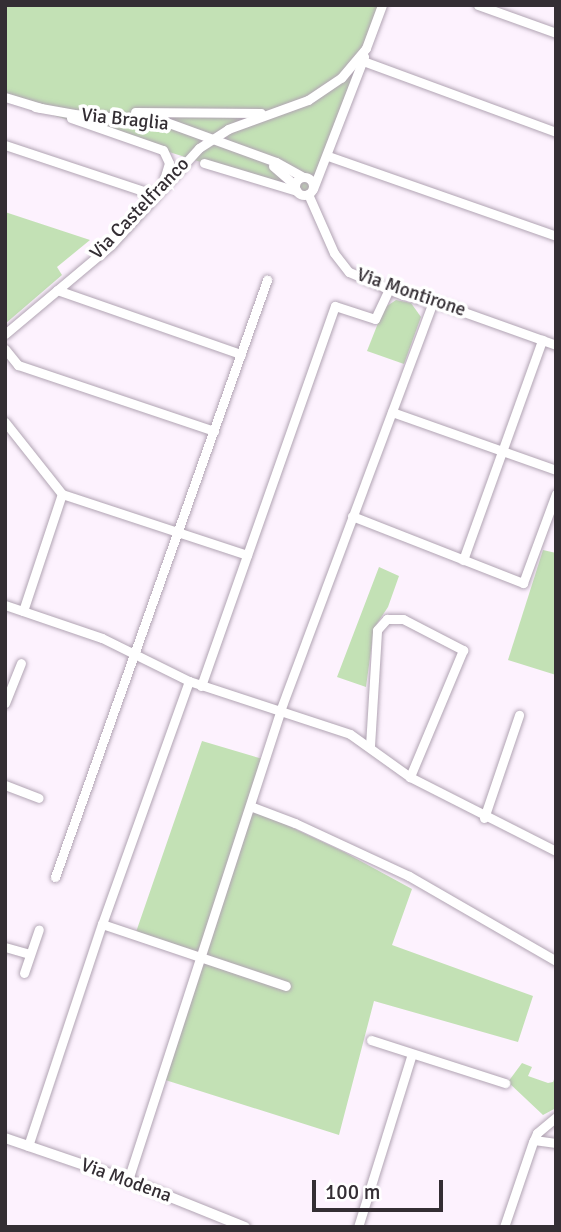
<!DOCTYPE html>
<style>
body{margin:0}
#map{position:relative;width:561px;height:1232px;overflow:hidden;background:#fdf2fe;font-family:Signika,sans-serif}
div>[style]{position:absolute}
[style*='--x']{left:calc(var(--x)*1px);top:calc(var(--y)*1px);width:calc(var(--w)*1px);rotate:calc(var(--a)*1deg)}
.green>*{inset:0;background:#c3e1b5}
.roads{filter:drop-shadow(0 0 2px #b1a4b3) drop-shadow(0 0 2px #b1a4b3)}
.minor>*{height:9px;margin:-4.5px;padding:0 4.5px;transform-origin:4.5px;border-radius:4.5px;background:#fff}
.minor>.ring{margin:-4.5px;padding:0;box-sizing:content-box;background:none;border:9px solid #fff;border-radius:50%}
.major>*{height:10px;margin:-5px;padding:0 5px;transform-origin:5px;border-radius:5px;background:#fff}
span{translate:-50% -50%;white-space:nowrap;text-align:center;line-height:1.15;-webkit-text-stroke:7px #fff;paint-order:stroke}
.street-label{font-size:19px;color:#342e34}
.frame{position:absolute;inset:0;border:7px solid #342e34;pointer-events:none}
.scale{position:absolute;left:312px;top:1180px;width:131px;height:32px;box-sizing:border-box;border:4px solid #342e34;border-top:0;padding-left:9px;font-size:21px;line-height:24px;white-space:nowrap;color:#342e34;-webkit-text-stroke:5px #fff;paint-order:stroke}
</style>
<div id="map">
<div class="green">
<i style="clip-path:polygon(5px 5px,382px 5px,314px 198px,5px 100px)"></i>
<i style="clip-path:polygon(5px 212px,90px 240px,57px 267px,62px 275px,5px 324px)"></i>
<i style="clip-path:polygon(396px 300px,411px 303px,421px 317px,404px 364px,367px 351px,384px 308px)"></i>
<i style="clip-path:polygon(543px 550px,556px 553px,556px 675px,508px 660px)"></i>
<i style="clip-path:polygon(379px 567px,399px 576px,388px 607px,374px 628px,366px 687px,337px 677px)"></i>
<i style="clip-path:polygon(202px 741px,266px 760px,250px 808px,344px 852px,412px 889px,392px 945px,533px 996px,518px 1042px,374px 1001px,339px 1135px,159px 1078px,199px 956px,135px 935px)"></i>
<i style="clip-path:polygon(522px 1063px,532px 1067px,528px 1076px,548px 1083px,553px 1082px,556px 1074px,556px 1108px,543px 1115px,508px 1082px)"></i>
</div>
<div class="roads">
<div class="minor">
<i style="--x:478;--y:5;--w:83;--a:19.7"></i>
<i style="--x:363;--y:61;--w:206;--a:20.2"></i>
<i style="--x:5;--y:97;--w:38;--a:17"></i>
<i style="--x:35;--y:107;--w:40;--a:10"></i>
<i style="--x:74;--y:114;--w:92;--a:5"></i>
<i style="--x:166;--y:122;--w:117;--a:20"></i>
<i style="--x:276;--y:162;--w:31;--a:29"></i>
<i style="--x:135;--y:112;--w:126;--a:0.5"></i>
<i style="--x:71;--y:118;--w:97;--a:19.2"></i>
<i style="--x:163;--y:150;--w:14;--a:65"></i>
<i style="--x:169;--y:163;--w:17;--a:107"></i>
<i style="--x:5;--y:145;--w:158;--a:18.4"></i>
<i style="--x:328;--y:156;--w:242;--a:19.3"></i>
<i style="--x:204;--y:163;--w:97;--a:16.8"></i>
<i style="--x:273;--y:166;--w:29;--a:41"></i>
<i class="ring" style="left:295px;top:177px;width:9px;height:9px"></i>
<i style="--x:313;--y:189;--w:142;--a:-68.9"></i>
<i style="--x:308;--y:194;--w:64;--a:66.2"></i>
<i style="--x:334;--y:253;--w:24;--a:52"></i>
<i style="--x:349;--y:272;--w:59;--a:23.1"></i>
<i style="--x:403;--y:295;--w:45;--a:14"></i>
<i style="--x:447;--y:306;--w:116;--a:19.7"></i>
<i style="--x:57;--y:290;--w:195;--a:19.2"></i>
<i style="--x:5;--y:334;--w:138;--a:-40"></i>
<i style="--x:111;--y:245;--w:131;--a:-47.8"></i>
<i style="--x:199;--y:148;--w:35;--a:-33"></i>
<i style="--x:228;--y:129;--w:85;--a:-19.9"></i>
<i style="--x:308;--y:100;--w:40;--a:-34"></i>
<i style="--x:341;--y:78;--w:39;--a:-50"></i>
<i style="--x:366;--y:48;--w:46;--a:-69.6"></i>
<i style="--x:5;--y:349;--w:21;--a:51"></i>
<i style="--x:18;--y:365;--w:207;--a:18.6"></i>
<i style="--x:392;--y:412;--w:174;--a:19.5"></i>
<i style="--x:5;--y:422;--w:92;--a:51.6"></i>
<i style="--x:62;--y:494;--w:195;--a:18.2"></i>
<i style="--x:352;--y:516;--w:184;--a:21.4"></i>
<i style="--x:523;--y:583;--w:95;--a:-69.7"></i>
<i style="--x:463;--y:560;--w:234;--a:-70.2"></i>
<i style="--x:5;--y:605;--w:102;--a:18.8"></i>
<i style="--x:102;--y:638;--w:97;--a:26.3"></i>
<i style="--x:189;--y:681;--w:169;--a:18.2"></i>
<i style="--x:350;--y:734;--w:74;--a:35.6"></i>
<i style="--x:410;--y:777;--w:164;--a:26.9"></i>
<i style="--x:23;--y:611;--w:123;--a:-71.6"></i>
<i style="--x:201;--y:686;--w:403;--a:-70.6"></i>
<i style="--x:335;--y:306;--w:42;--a:18"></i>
<i style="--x:375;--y:319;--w:35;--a:-65"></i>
<i style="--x:5;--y:703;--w:43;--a:-68.2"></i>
<i style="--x:370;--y:746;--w:116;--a:-86.5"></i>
<i style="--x:377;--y:630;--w:15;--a:-48"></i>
<i style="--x:387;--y:619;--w:16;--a:0"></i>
<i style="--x:403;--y:619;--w:68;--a:27.3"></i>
<i style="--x:463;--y:650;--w:138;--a:112.7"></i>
<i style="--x:5;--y:785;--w:36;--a:21"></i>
<i style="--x:250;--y:806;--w:48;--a:20.7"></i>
<i style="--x:295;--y:823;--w:126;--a:24.9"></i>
<i style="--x:409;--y:876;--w:170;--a:30"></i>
<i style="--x:484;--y:818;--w:109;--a:-71.2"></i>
<i style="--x:55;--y:877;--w:634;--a:-70.45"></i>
<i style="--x:102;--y:924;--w:194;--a:18.6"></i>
<i style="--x:5;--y:947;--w:26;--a:16"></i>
<i style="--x:24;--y:973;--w:46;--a:-71.2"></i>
<i style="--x:371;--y:1040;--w:141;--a:17.8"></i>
<i style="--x:534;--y:1140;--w:22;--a:8"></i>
<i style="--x:28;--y:1146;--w:234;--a:-71.6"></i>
<i style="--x:102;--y:924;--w:258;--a:-70.3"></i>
<i style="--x:128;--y:1180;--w:493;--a:-72"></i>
<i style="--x:280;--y:711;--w:434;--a:-69.5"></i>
<i style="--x:358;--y:1227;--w:181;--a:-72.7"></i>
<i style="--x:504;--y:1227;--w:90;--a:-71.2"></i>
<i style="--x:533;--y:1142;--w:10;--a:-66"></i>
<i style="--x:537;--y:1133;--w:25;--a:-40"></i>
</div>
<div class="major">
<i style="--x:5;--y:1138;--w:130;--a:18.9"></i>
<i style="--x:128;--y:1180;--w:126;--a:21.9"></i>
</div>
</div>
<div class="street-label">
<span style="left:125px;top:120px;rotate:6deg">Via Braglia</span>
<span style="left:140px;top:209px;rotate:-46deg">Via Castelfranco</span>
<span style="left:411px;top:293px;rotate:19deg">Via Montirone</span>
<span style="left:126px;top:1181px;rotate:20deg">Via Modena</span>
</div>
<div class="frame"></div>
<div class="scale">100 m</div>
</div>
